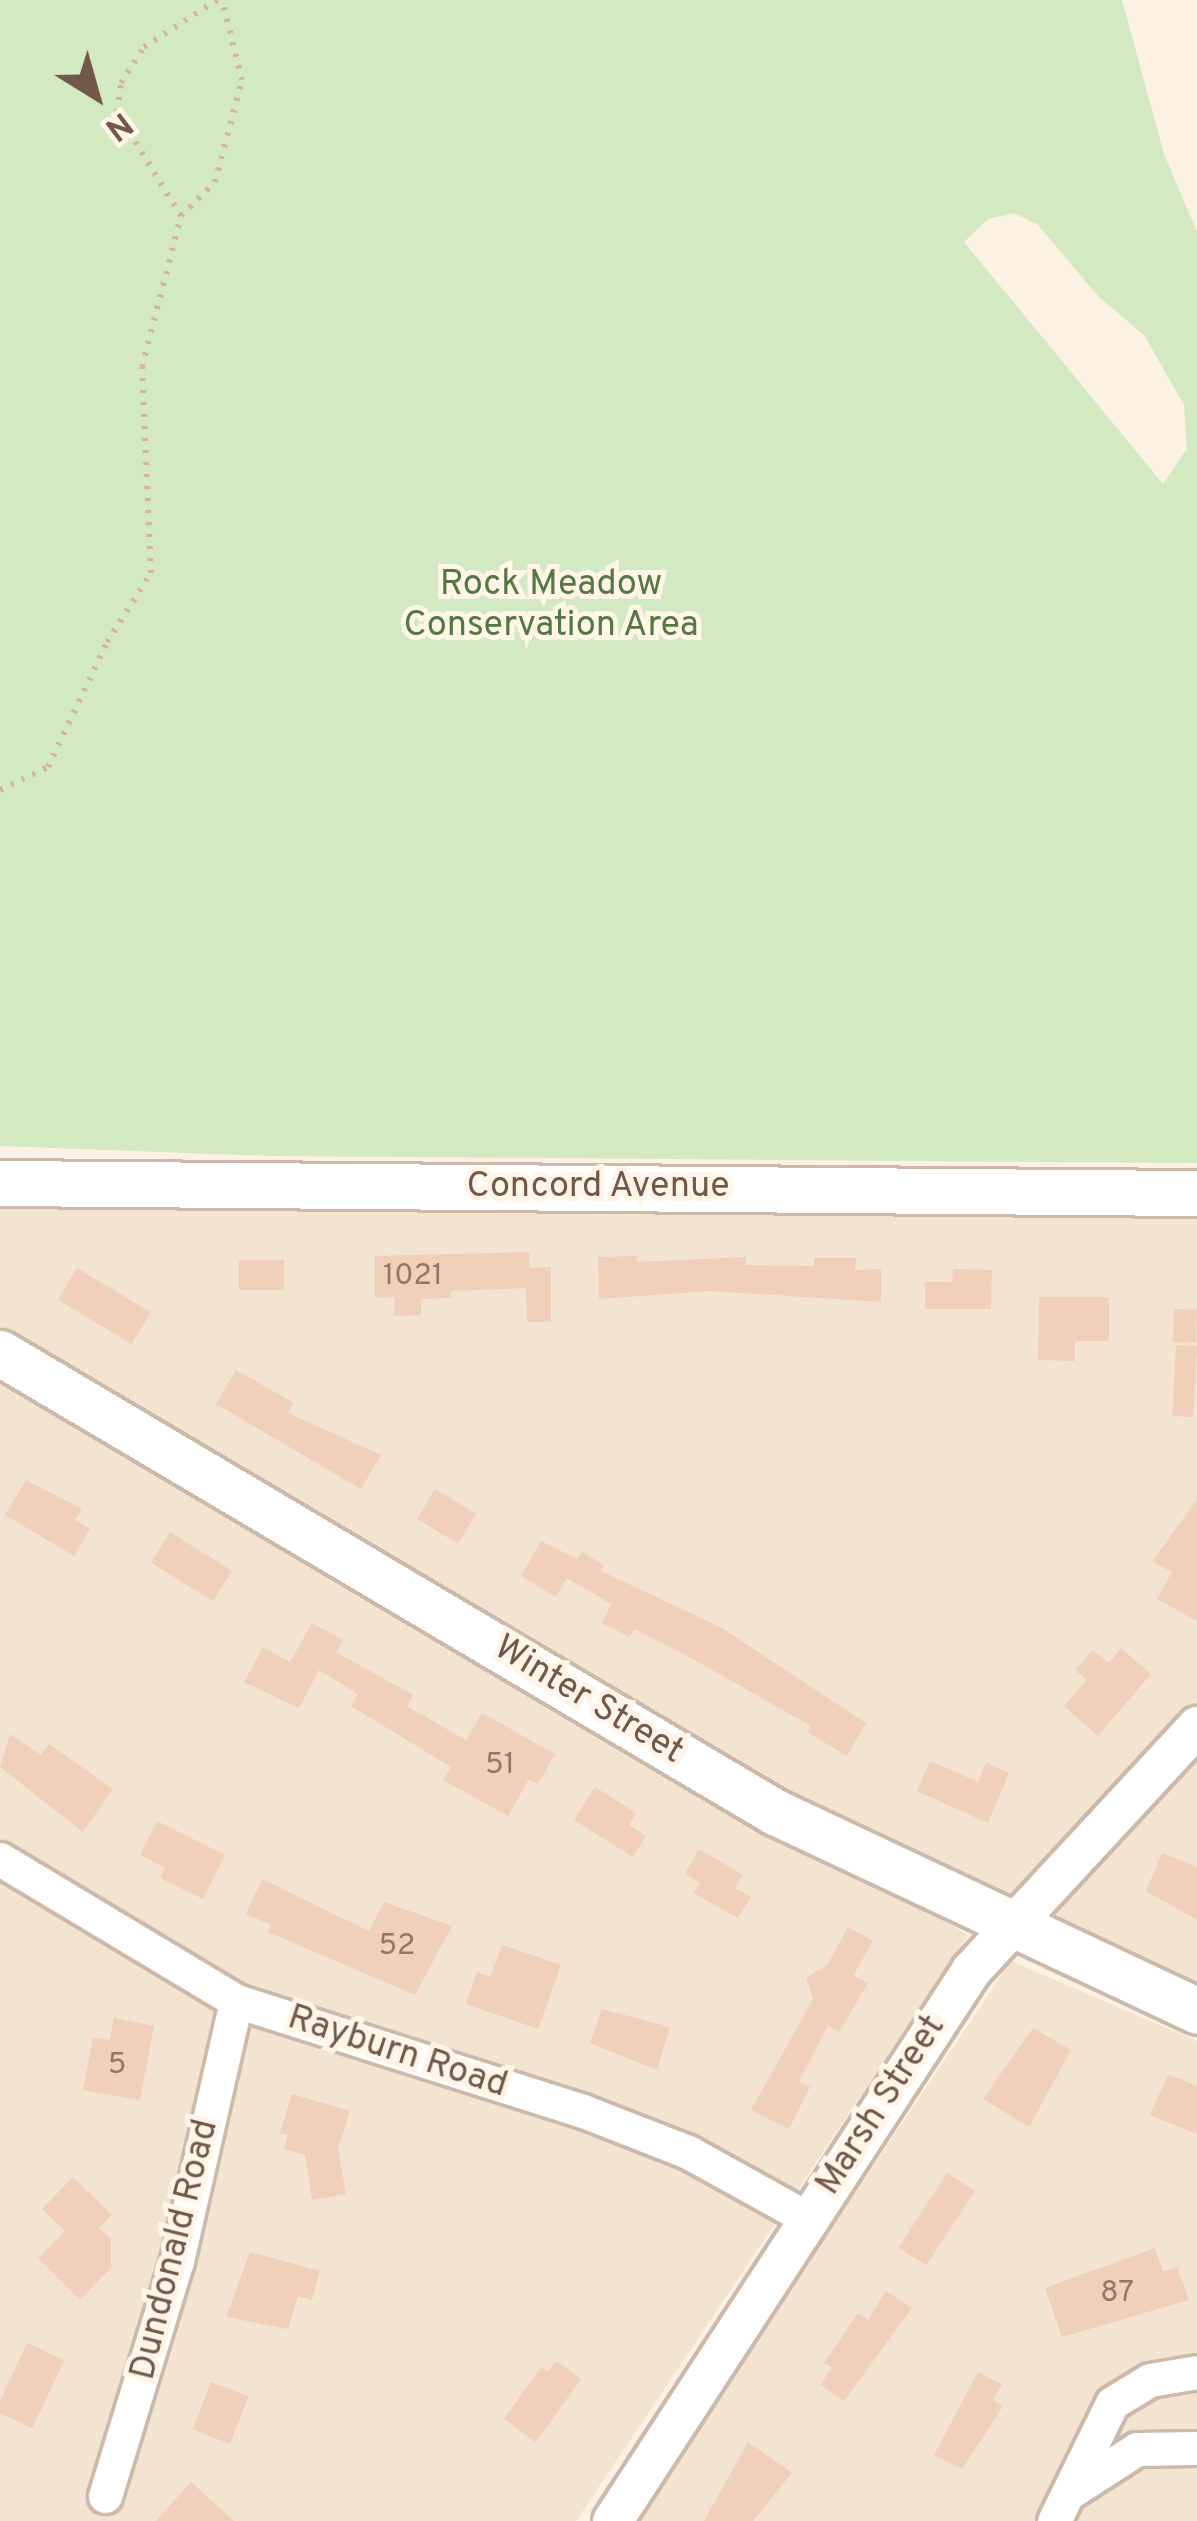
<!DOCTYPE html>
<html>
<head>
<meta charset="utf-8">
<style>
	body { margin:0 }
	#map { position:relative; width:1197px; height:2521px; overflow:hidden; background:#fcf1e3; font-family:Overpass,sans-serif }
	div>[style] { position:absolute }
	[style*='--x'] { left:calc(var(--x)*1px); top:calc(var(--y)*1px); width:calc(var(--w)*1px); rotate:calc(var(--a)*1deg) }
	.residential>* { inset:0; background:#f3e3d1 }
	.green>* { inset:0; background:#d2e9c2 }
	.building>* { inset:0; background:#f0cfbb; transform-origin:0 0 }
	.path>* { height:6px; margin-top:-3px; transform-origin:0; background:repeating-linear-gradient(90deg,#d5b39f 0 3px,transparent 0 12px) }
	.roads { filter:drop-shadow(3px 0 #cdb9aa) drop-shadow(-3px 0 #cdb9aa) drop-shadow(0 3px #cdb9aa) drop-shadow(0 -3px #cdb9aa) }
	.minor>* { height:33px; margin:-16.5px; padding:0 16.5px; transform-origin:16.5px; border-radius:16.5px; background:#fff }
	.tertiary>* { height:39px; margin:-19.5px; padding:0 19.5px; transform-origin:19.5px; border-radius:19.5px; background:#fff }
	.secondary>* { height:45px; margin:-22.5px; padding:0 22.5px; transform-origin:22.5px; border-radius:22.5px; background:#fff }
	span { translate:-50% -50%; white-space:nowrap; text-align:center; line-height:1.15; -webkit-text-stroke:10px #fff6e9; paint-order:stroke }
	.number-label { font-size:30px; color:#927666 }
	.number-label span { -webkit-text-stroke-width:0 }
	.park-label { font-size:36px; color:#537842 }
	.street-label { font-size:36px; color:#73584a }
	.north { position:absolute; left:36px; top:36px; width:120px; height:120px; -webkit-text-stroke:9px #fff6e9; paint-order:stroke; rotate:143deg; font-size:33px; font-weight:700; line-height:48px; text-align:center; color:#73584a }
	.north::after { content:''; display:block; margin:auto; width:42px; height:54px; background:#73584a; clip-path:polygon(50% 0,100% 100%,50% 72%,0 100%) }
</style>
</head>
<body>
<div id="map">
	<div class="residential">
		<div style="clip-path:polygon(0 1206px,1197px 1217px,1197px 1994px,918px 1867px,0 1331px)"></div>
		<div style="clip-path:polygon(0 1381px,968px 1935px,576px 2521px,0 2521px)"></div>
		<div style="clip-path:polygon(1011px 1961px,1197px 2041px,1197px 2521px,635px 2521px)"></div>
	</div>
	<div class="green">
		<div style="clip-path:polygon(evenodd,0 0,1122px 0,1164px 154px,1197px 232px,1197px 1163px,271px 1156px,0 1146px,0 0,1014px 213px,1038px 225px,1098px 296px,1144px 335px,1184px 405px,1187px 449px,1163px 484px,964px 242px,988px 219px,1014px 213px)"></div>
	</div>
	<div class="building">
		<div style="clip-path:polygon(529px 1252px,530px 1268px,551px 1267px,551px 1322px,527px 1322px,526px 1288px,451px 1291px,451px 1298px,421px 1299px,421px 1315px,394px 1316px,395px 1297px,375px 1298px,375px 1256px)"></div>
		<div style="clip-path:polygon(637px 1256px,637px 1262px,746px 1257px,746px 1265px,814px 1266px,814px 1258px,856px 1258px,855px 1270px,881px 1269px,881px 1302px,710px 1291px,599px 1299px,598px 1257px)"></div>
		<div style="left:239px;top:1260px;width:45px;height:30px"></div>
		<div style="left:77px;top:1268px;width:86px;height:37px;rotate:31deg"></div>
		<div style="clip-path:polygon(953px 1269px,992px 1270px,991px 1309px,925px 1309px,925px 1282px,952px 1282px)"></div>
		<div style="clip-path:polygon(1039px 1297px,1109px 1297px,1109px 1341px,1075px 1341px,1075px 1361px,1038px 1360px)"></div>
		<div style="left:1174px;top:1309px;width:23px;height:33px;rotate:2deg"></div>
		<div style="left:1176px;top:1345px;width:21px;height:71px;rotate:3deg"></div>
		<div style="clip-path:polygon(236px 1370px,294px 1403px,288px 1413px,381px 1455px,361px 1489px,216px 1404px)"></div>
		<div style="clip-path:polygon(26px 1480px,82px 1509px,75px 1520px,90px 1529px,74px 1556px,5px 1515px)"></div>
		<div style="left:435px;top:1489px;width:48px;height:35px;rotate:31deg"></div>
		<div style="clip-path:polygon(1197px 1500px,1197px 1621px,1157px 1599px,1172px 1572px,1152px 1561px)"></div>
		<div style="left:170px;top:1532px;width:73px;height:36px;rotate:32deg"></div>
		<div style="clip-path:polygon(541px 1541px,577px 1559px,582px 1552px,604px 1565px,601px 1571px,722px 1628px,866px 1723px,847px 1756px,807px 1732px,811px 1726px,684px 1654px,634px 1629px,630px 1637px,602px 1623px,611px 1604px,567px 1578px,556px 1597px,521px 1576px)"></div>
		<div style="clip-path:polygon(312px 1623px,343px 1640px,336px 1652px,413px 1695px,407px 1706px,466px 1740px,482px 1713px,555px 1754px,538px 1784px,529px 1779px,508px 1816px,443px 1780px,451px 1767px,351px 1706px,358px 1694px,319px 1670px,299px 1708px,244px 1682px,263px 1647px,290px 1662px)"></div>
		<div style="clip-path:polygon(1121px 1648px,1151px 1674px,1098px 1736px,1064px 1706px,1087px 1680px,1075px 1670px,1093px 1650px,1109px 1663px)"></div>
		<div style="clip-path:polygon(10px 1734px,41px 1755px,49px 1744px,113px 1789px,83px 1832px,0 1767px)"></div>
		<div style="clip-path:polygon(930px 1761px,978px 1782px,986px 1763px,1009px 1773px,988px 1823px,917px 1791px)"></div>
		<div style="clip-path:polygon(595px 1787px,636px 1813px,629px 1825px,646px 1836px,633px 1857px,574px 1820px)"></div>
		<div style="clip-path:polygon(157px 1821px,225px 1855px,203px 1899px,160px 1878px,165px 1868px,140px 1855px)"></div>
		<div style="clip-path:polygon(699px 1849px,743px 1875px,735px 1888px,751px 1897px,738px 1918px,694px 1893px,700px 1883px,685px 1874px)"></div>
		<div style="clip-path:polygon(1162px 1853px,1197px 1867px,1197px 1920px,1146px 1891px)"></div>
		<div style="clip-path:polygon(262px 1879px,369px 1931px,384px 1902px,452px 1926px,415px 1995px,268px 1932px,271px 1925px,246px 1914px)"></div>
		<div style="clip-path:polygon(848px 1927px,873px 1941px,853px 1976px,868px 1983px,839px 2032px,828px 2026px,799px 2081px,810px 2087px,789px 2129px,751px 2110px,813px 1999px,806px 1978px,828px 1964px)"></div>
		<div style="clip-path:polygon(502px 1945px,561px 1965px,538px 2029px,466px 2004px,477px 1972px,490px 1977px)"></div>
		<div style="clip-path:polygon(602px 2009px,670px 2027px,657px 2070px,590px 2043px)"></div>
		<div style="clip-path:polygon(114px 2018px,154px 2026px,140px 2100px,83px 2090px,93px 2037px,110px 2040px)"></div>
		<div style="clip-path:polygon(1033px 2028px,1071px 2050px,1029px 2127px,983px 2099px)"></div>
		<div style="clip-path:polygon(1168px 2074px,1197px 2086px,1197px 2134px,1150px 2115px)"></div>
		<div style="clip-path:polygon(292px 2094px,350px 2111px,338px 2149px,346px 2194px,312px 2200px,305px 2155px,284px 2149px,288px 2135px,280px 2133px)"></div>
		<div style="left:947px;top:2173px;width:33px;height:89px;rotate:33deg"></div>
		<div style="clip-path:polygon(73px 2177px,112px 2215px,99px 2228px,111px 2239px,111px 2268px,80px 2300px,38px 2258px,65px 2231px,42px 2209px)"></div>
		<div style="clip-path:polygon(1155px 2248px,1163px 2272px,1177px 2267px,1189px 2300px,1062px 2337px,1045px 2288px)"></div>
		<div style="clip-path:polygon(250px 2252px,320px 2271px,312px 2300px,298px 2296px,288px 2329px,226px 2317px)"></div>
		<div style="clip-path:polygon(886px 2291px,912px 2308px,844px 2401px,820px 2385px,832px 2367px,824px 2363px,858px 2313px,868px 2320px)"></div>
		<div style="left:27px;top:2343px;width:41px;height:75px;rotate:25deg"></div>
		<div style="clip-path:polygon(556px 2361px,581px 2379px,536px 2442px,504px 2419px,541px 2367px,548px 2372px)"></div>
		<div style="clip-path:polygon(978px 2372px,1002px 2384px,993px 2400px,1003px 2406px,962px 2469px,934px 2455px)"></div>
		<div style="left:211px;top:2382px;width:40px;height:51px;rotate:21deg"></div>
		<div style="clip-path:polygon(748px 2442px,792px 2473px,753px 2521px,704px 2521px)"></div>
		<div style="clip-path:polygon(191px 2482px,234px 2521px,156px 2521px)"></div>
	</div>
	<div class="path">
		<div style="--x:181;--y:216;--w:48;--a:-45"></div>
		<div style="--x:215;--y:182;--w:106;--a:-75.2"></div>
		<div style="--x:242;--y:80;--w:82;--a:-104"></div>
		<div style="--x:0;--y:790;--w:53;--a:-25.6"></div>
		<div style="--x:48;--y:767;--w:138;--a:-64.7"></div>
		<div style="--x:107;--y:642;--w:82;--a:-57.5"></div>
		<div style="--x:151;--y:573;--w:206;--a:-92.5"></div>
		<div style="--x:142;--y:367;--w:156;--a:-75.5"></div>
		<div style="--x:181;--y:216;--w:122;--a:-121.6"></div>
		<div style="--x:117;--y:112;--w:29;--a:-82"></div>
		<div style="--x:121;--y:83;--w:43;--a:-57.4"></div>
		<div style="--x:144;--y:47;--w:87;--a:-32.8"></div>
	</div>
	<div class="roads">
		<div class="minor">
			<div style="--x:0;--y:1859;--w:275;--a:31"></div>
			<div style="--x:236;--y:2001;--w:364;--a:17.6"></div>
			<div style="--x:583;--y:2111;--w:113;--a:21.3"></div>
			<div style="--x:688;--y:2152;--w:138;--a:29"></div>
			<div style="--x:1072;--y:2491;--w:77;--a:-32.9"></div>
			<div style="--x:1137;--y:2449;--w:60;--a:-1"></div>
			<div style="--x:105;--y:2496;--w:246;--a:-73"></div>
			<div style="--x:177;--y:2261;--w:267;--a:-77.2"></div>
			<div style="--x:1054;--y:2521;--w:131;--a:-63.8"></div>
			<div style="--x:1112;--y:2403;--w:44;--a:-31.2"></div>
			<div style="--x:1150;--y:2380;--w:48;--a:-9.7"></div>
		</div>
		<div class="tertiary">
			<div style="--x:612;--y:2521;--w:658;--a:-56.91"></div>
			<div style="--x:971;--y:1970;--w:333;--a:-47.2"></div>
		</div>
		<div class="secondary">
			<div style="--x:0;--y:1183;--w:1197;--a:0.48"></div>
			<div style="--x:0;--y:1353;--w:901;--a:30.64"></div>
			<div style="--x:775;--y:1812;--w:467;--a:25.2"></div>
		</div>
	</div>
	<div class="number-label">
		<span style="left:413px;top:1277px">1021</span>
		<span style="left:500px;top:1766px">51</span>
		<span style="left:397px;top:1947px">52</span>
		<span style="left:117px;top:2066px">5</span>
		<span style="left:1117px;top:2294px">87</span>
	</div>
	<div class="park-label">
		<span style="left:551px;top:606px">Rock Meadow<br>Conservation Area</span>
	</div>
	<div class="street-label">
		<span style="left:598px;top:1188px">Concord Avenue</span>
		<span style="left:588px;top:1701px;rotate:31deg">Winter Street</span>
		<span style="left:397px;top:2053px;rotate:18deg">Rayburn Road</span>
		<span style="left:882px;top:2106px;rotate:-57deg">Marsh Street</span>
		<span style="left:176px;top:2250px;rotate:-76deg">Dundonald Road</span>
	</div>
	<div class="north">N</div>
</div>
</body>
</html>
